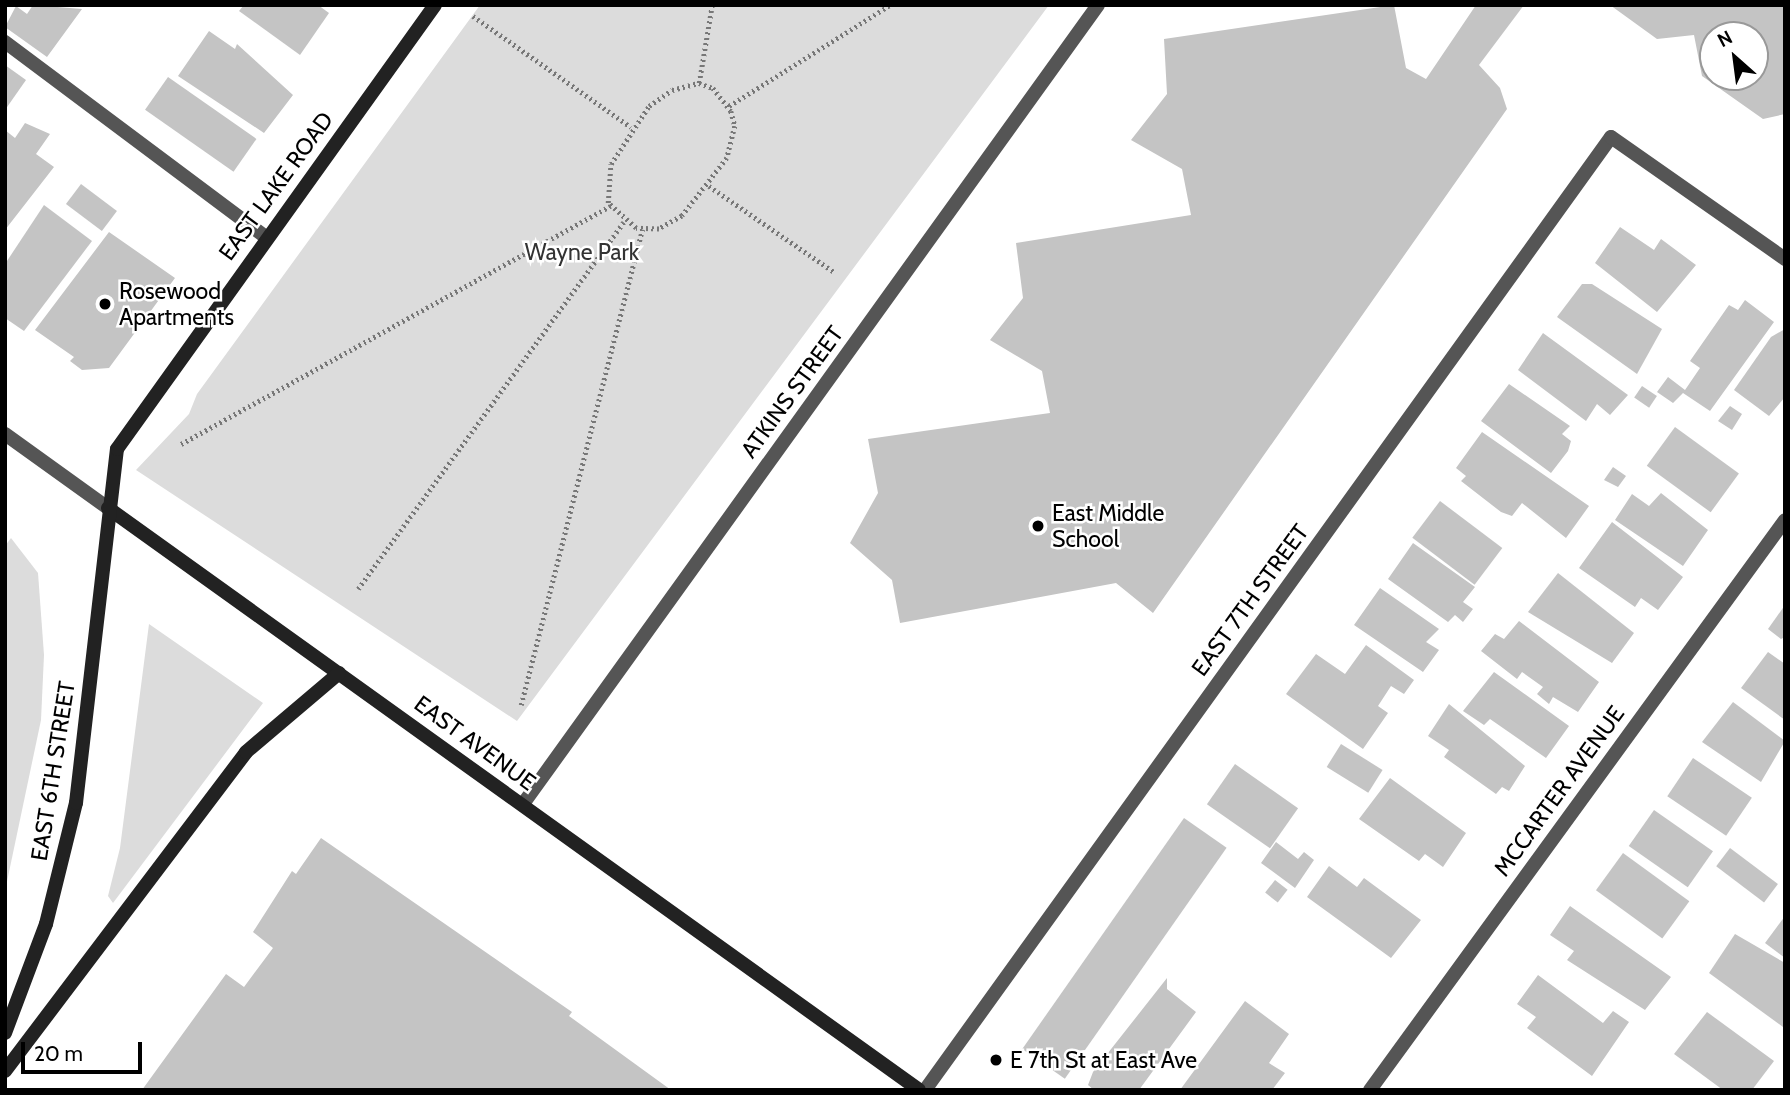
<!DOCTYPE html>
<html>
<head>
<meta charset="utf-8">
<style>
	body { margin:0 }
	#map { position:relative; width:1790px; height:1095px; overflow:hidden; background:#fff; font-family:Cabin,sans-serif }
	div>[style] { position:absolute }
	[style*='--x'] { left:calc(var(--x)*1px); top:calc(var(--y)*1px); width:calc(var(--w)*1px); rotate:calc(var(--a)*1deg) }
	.green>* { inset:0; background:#dcdcdc }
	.building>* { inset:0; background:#c4c4c4; transform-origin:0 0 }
	.path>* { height:4.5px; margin-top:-2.25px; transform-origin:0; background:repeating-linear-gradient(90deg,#777 0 2px,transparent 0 5.5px) }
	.lane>* { height:14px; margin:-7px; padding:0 7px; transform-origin:7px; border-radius:7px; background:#555 }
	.street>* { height:14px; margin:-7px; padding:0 7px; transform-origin:7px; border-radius:7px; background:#555 }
	.secondary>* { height:14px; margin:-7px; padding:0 7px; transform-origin:7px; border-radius:7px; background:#222 }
	.dots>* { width:19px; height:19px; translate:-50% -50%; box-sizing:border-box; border:4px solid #fff; border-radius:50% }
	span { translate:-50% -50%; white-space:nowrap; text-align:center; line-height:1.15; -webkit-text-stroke:5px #fff; paint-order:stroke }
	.street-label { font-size:23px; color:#000 }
	.park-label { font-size:23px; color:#333 }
	.poi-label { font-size:23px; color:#000 }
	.left { translate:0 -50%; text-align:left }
	.frame { position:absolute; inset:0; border:7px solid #000; pointer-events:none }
	.north { position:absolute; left:1699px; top:21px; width:70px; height:70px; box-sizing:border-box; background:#fff; border:2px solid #999; border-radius:50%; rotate:332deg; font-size:19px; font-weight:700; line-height:28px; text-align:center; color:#000 }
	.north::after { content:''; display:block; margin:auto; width:24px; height:32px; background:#000; clip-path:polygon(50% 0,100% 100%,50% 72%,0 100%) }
	.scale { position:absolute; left:21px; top:1042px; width:121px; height:32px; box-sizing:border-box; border:4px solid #000; border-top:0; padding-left:9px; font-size:21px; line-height:24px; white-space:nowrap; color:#000; -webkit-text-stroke:5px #fff; paint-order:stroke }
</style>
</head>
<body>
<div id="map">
	<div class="green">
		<div style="clip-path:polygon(480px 5px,1049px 5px,517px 721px,136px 470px,189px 414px,197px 394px)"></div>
		<div style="clip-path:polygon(11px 538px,38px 573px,44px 655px,41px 720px,5px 891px,5px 546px)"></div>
		<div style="clip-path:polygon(149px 624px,263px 703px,113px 903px,108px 896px,120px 848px)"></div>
	</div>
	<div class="building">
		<div style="clip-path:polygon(33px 5px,82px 9px,47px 57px,5px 27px,16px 6px,27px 14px)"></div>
		<div style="clip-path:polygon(244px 5px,318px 5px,329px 13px,300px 55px,239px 11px)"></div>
		<div style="clip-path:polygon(1394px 5px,1406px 68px,1426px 79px,1476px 5px,1524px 5px,1479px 65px,1500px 88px,1507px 109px,1153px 613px,1116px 583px,900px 623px,892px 580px,850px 543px,878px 493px,868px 439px,1050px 413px,1042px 371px,990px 340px,1023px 298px,1016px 243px,1191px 215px,1182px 169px,1131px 140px,1167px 94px,1164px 39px)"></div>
		<div style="clip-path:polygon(evenodd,1610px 5px,1785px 5px,1785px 114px,1763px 119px,1702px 76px,1694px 35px,1657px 39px,1610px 5px,1713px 35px,1755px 35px,1755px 77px,1713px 77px,1713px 35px)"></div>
		<div style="clip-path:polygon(209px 31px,235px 49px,237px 44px,293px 95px,264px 133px,178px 76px)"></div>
		<div style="clip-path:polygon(5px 65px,26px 80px,5px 110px)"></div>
		<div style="left:168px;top:77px;width:108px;height:40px;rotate:35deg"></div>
		<div style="clip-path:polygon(25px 123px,50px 134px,36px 154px,54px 167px,5px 230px,5px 130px,15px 138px)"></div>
		<div style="left:81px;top:184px;width:45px;height:25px;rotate:37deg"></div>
		<div style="clip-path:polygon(44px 205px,92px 241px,24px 331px,5px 318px,5px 264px)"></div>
		<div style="clip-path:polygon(1620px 227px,1654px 250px,1661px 239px,1696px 265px,1657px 312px,1595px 263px)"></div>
		<div style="clip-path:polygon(109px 232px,175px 278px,109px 368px,82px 370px,70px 361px,74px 357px,35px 330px)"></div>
		<div style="clip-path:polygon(1582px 284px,1592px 284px,1662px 329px,1637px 374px,1557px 317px)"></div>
		<div style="clip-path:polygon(1745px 300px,1774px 322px,1710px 411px,1683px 393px,1673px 403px,1657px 392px,1668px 377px,1685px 390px,1700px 368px,1690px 361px,1729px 305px,1738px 310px)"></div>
		<div style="clip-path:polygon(1785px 329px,1785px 397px,1769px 416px,1734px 390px,1771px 337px)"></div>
		<div style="clip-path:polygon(1543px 333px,1628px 395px,1610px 415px,1597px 404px,1586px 421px,1518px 370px)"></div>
		<div style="clip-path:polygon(1509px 384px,1570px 426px,1562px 434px,1571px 441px,1568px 451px,1551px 473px,1481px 421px)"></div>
		<div style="left:1642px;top:386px;width:18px;height:14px;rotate:34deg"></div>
		<div style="clip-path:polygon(1730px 406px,1742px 414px,1732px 430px,1718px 421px)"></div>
		<div style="left:1675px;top:427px;width:79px;height:48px;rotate:36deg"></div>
		<div style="clip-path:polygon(1482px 432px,1589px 506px,1566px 538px,1522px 503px,1512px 516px,1501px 512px,1461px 481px,1466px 476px,1456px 468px)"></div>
		<div style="clip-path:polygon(1613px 467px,1626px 476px,1618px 487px,1604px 480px)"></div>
		<div style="clip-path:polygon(1661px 493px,1708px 530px,1683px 566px,1615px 520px,1632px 494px,1649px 506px)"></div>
		<div style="left:1440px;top:501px;width:78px;height:46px;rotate:37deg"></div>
		<div style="clip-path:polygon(1612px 522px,1683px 577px,1658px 610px,1641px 598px,1635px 607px,1579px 568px)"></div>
		<div style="clip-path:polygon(1413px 543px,1475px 587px,1463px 602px,1473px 609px,1463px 622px,1455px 615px,1448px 622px,1388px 579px)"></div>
		<div style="clip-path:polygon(1558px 573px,1634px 633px,1612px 663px,1528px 612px)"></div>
		<div style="clip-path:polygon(1380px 588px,1439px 629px,1426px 642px,1439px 650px,1423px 672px,1354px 625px)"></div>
		<div style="clip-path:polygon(1785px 605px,1785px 637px,1781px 639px,1768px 629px)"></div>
		<div style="clip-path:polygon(1519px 621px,1599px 682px,1578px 712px,1553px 697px,1549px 704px,1537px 694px,1543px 687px,1522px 672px,1517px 679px,1481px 651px,1495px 634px,1504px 639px)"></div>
		<div style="clip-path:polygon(1366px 645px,1414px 680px,1404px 694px,1391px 686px,1378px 706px,1388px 713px,1363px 749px,1286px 694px,1316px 654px,1345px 674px)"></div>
		<div style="clip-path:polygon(1768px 652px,1785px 664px,1785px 720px,1741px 688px)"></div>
		<div style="clip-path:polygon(1494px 672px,1569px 726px,1546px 758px,1490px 719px,1484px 725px,1463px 711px)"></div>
		<div style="clip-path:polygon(1733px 702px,1785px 741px,1761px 782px,1702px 742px)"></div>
		<div style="clip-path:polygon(1449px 704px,1525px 766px,1509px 791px,1502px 787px,1496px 794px,1444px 757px,1449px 750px,1428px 736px)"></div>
		<div style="left:1341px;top:744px;width:49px;height:27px;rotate:32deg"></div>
		<div style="left:1693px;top:758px;width:71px;height:46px;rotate:34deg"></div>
		<div style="left:1235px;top:764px;width:77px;height:49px;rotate:35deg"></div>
		<div style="clip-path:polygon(1390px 778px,1466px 833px,1443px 867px,1425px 854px,1419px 861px,1359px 819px)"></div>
		<div style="left:1654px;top:810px;width:72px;height:44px;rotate:35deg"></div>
		<div style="left:1184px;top:818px;width:52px;height:282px;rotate:35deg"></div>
		<div style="clip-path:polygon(321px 838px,572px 1012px,569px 1016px,671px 1090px,142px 1090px,226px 974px,244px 987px,273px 948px,253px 932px,292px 871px,296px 874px)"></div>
		<div style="clip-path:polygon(1276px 842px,1298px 859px,1304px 852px,1314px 860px,1295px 888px,1261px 863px)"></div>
		<div style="left:1730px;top:848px;width:60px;height:23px;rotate:37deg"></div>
		<div style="left:1623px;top:853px;width:82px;height:46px;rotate:36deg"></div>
		<div style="clip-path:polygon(1329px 866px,1357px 887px,1364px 878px,1421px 920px,1391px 958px,1307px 897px)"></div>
		<div style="left:1275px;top:880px;width:16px;height:16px;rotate:38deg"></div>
		<div style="clip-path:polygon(1570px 906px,1671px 977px,1645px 1010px,1567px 960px,1574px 951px,1550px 935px)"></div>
		<div style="clip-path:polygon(1785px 916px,1785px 958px,1765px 943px)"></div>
		<div style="clip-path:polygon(1735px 934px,1785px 963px,1783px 1027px,1709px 973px)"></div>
		<div style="clip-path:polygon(1538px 975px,1603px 1023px,1613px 1011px,1629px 1022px,1592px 1076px,1527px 1028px,1536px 1017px,1517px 1004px)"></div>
		<div style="clip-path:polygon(1167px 978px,1167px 989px,1196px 1012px,1139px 1090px,1094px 1090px,1088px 1085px,1093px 1072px)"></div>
		<div style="clip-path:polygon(1245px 1001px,1289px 1034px,1269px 1063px,1285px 1073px,1272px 1090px,1180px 1090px)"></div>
		<div style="clip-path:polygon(1707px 1012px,1774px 1061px,1752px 1090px,1723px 1090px,1674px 1054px)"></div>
	</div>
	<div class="path">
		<div style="--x:473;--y:16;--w:193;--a:35.1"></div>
		<div style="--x:699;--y:83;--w:15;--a:20"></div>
		<div style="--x:713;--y:88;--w:29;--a:52"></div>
		<div style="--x:731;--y:111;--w:16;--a:75"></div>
		<div style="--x:735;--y:126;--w:33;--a:104"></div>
		<div style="--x:727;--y:158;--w:73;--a:127.8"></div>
		<div style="--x:682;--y:216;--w:26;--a:151"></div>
		<div style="--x:659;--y:229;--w:23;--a:-178"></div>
		<div style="--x:636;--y:228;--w:38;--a:-138"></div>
		<div style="--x:608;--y:203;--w:39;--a:-86"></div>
		<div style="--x:611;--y:164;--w:69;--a:-56.8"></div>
		<div style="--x:649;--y:106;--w:28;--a:-35"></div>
		<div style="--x:672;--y:90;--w:28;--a:-15"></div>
		<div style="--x:699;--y:83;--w:79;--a:-80.5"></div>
		<div style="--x:729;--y:106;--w:190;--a:-32.1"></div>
		<div style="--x:709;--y:186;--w:152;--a:34.5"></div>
		<div style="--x:181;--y:444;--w:491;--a:-29"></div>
		<div style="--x:358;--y:589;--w:453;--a:-54.1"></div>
		<div style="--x:521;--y:705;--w:491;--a:-75.7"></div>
	</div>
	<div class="lane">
		<div style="--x:5;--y:42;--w:327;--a:36.8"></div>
	</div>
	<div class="street">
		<div style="--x:5;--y:434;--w:127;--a:35.7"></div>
		<div style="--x:523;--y:804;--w:984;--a:-54.26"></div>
		<div style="--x:925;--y:1090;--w:1174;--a:-54.25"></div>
		<div style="--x:1611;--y:137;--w:213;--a:35"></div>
		<div style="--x:1370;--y:1090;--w:705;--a:-53.94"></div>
	</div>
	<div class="secondary">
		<div style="--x:108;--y:508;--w:998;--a:35.66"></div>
		<div style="--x:5;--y:1033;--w:116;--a:-69.4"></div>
		<div style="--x:46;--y:924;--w:125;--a:-76.1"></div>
		<div style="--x:76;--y:803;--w:356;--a:-83.4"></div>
		<div style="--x:117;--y:449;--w:546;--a:-54.39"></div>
		<div style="--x:5;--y:1071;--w:400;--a:-52.9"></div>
		<div style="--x:246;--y:752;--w:122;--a:-40.3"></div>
	</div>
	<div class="dots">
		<div style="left:105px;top:304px;background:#000"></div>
		<div style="left:1038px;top:526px;background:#000"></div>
		<div style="left:996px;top:1060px;background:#000"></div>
	</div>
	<div class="street-label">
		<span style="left:276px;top:186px;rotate:-54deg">EAST LAKE ROAD</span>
		<span style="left:792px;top:392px;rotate:-54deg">ATKINS STREET</span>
		<span style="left:1250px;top:600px;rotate:-54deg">EAST 7TH STREET</span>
		<span style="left:475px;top:743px;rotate:36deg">EAST AVENUE</span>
		<span style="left:53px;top:771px;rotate:-81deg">EAST 6TH STREET</span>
		<span style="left:1559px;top:791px;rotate:-54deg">MCCARTER AVENUE</span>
	</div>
	<div class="park-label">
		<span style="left:582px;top:252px">Wayne Park</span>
	</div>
	<div class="poi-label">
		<span class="left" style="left:119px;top:304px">Rosewood<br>Apartments</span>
		<span class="left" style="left:1052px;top:526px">East Middle<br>School</span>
		<span class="left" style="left:1010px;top:1060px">E 7th St at East Ave</span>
	</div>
	<div class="frame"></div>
	<div class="north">N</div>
	<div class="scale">20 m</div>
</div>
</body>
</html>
